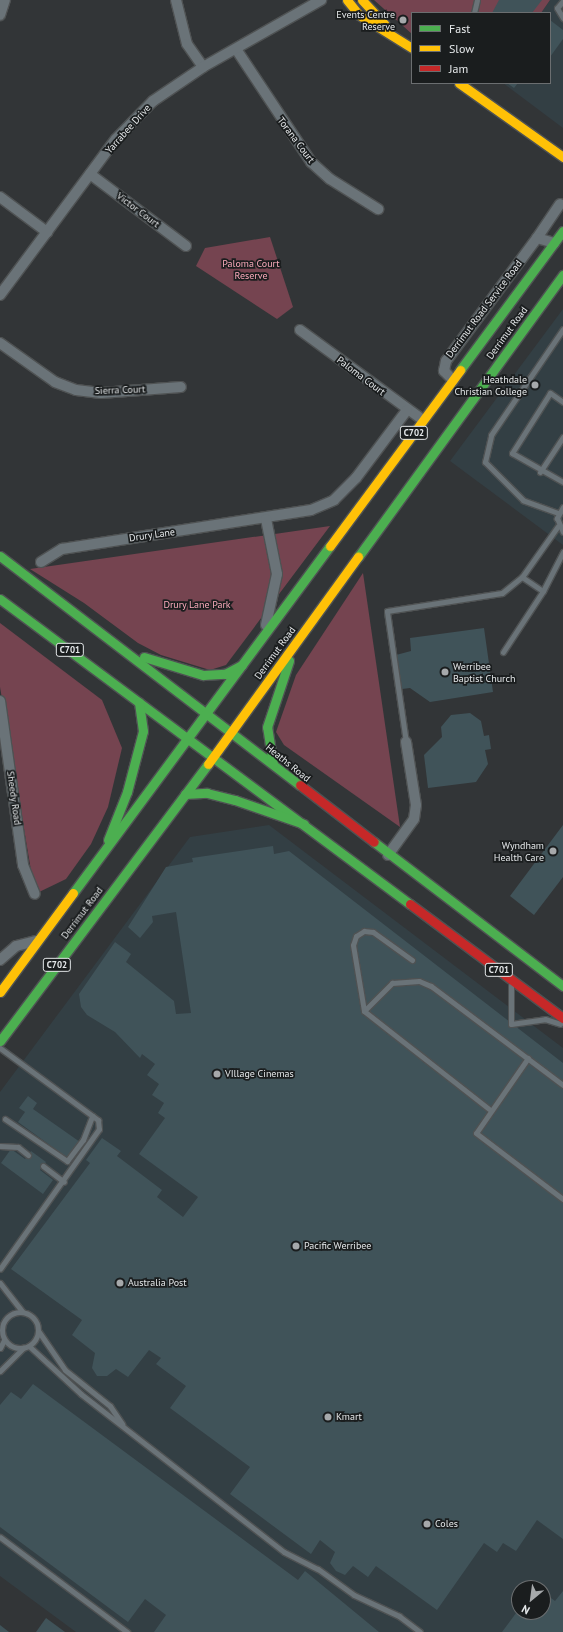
<!DOCTYPE html>
<html>
<head>
<meta charset="utf-8">
<style>
	body { margin:0 }
	#map { position:relative; width:563px; height:1632px; overflow:hidden; background:#323537; font-family:"PT Sans",sans-serif }
	div>[style] { position:absolute }
	[style*='--x'] { left:calc(var(--x)*1px); top:calc(var(--y)*1px); width:calc(var(--w)*1px); rotate:calc(var(--a)*1deg) }
	.built>* { inset:0; background:#333f44 }
	.green>* { inset:0; background:#754450 }
	.building>* { inset:0; background:#405359 }
	.roads { filter:drop-shadow(1px 0 #4f5253) drop-shadow(-1px 0 #4f5253) drop-shadow(0 1px #4f5253) drop-shadow(0 -1px #4f5253) }
	.lane>* { height:5px; margin:-2.5px; padding:0 2.5px; transform-origin:2.5px; border-radius:2.5px; background:#6a7378 }
	.lane>.ring { margin:-2.5px; padding:0; box-sizing:content-box; background:none; border:5px solid #6a7378; border-radius:50% }
	.street>* { height:10px; margin:-5px; padding:0 5px; transform-origin:5px; border-radius:5px; background:#6a7378 }
	.fast>* { height:9px; margin:-4.5px; padding:0 4.5px; transform-origin:4.5px; border-radius:4.5px; background:#4caf50 }
	.slow>* { height:9px; margin:-4.5px; padding:0 4.5px; transform-origin:4.5px; border-radius:4.5px; background:#ffc107 }
	.jam>* { height:9px; margin:-4.5px; padding:0 4.5px; transform-origin:4.5px; border-radius:4.5px; background:#c62828 }
	.dots>* { width:11px; height:11px; translate:-50% -50%; box-sizing:border-box; border:2px solid #1a1d1e; border-radius:50% }
	span { translate:-50% -50%; white-space:nowrap; text-align:center; line-height:1.15; -webkit-text-stroke:3.5px #1a1d1e; paint-order:stroke }
	.shield-label span { padding:1px 3px; background:#1a1d1e; border:1px solid; border-radius:3px; -webkit-text-stroke-width:0 }
	.shield-label { font-size:9px; color:#e5e8ea; font-weight:700 }
	.poi-label { font-size:10px; color:#e5e8ea }
	.right { translate:-100% -50%; text-align:right }
	.left { translate:0 -50%; text-align:left }
	.street-label { font-size:10px; color:#e5e8ea }
	.park-label { font-size:10px; color:#fbaabb }
	.legend { position:absolute; left:411px; top:12px; width:140px; height:72px; box-sizing:border-box; background:#1a1d1e; border:1px solid #6b6e70; margin:0; padding:5px 7px; list-style:none; font-size:12px; color:#e5e8ea }
	.legend li { display:flex; align-items:center; gap:8px; height:20px }
	.legend b { width:20px; border:1px solid #6b6e70 }
	.north { position:absolute; left:511px; top:1580px; width:40px; height:40px; box-sizing:border-box; background:#1a1d1e; border:1px solid #6b6e70; border-radius:50%; rotate:209deg; font-size:11px; font-weight:700; line-height:16px; text-align:center; color:#e5e8ea }
	.north::after { content:''; display:block; margin:auto; width:14px; height:18px; background:#a6a9ab; clip-path:polygon(50% 0,100% 100%,50% 72%,0 100%) }
</style>
</head>
<body>
<div id="map">
	<div class="built">
		<div style="clip-path:polygon(550px 0,563px 0,563px 128px,503px 83px,550px 83px,550px 13px,541px 13px)"></div>
		<div style="clip-path:polygon(563px 309px,563px 545px,450px 461px)"></div>
		<div style="clip-path:polygon(evenodd,269px 825px,563px 1048px,563px 1632px,76px 1632px,0 1576px,0 1092px,190px 837px,269px 825px,519px 1588px,543px 1588px,543px 1612px,519px 1612px,519px 1588px)"></div>
	</div>
	<div class="green">
		<div style="clip-path:polygon(374px 0,550px 0,541px 13px,412px 13px,412px 34px)"></div>
		<div style="clip-path:polygon(270px 237px,293px 307px,277px 319px,196px 266px,205px 248px)"></div>
		<div style="clip-path:polygon(330px 526px,226px 665px,210px 670px,161px 655px,138px 643px,84px 603px,30px 569px)"></div>
		<div style="clip-path:polygon(363px 573px,400px 827px,284px 745px,276px 732px,296px 675px)"></div>
		<div style="clip-path:polygon(0 623px,102px 700px,122px 748px,108px 807px,91px 844px,66px 879px,35px 894px,0 687px)"></div>
	</div>
	<div class="building">
		<div style="clip-path:polygon(499px 0,542px 0,532px 13px,492px 13px)"></div>
		<div style="clip-path:polygon(550px 20px,563px 30px,563px 39px,550px 57px)"></div>
		<div style="clip-path:polygon(507px 83px,518px 83px,514px 88px)"></div>
		<div style="clip-path:polygon(484px 628px,493px 692px,430px 702px,410px 688px,402px 689px,396px 655px,411px 651px,410px 638px)"></div>
		<div style="clip-path:polygon(470px 713px,481px 721px,484px 736px,489px 735px,491px 749px,485px 750px,488px 764px,476px 782px,428px 788px,424px 755px,442px 737px,441px 727px,451px 715px)"></div>
		<div style="clip-path:polygon(563px 825px,563px 877px,534px 915px,510px 896px)"></div>
		<div style="clip-path:polygon(273px 846px,274px 854px,289px 851px,563px 1063px,563px 1539px,537px 1520px,516px 1551px,503px 1543px,497px 1552px,484px 1543px,437px 1610px,376px 1566px,368px 1577px,353px 1566px,345px 1575px,336px 1571px,330px 1563px,335px 1552px,320px 1540px,311px 1554px,230px 1494px,250px 1467px,170px 1408px,186px 1386px,156px 1364px,161px 1358px,149px 1350px,128px 1377px,116px 1369px,107px 1376px,97px 1376px,92px 1368px,95px 1353px,72px 1335px,82px 1320px,11px 1269px,90px 1163px,86px 1160px,102px 1138px,121px 1151px,117px 1156px,162px 1190px,157px 1197px,183px 1217px,198px 1197px,139px 1154px,165px 1118px,158px 1113px,164px 1103px,152px 1095px,159px 1084px,147px 1075px,155px 1064px,142px 1054px,140px 1058px,115px 1032px,87px 1015px,81px 1007px,79px 994px,115px 942px,131px 954px,126px 962px,174px 1001px,176px 1014px,191px 1013px,176px 912px,152px 916px,153px 922px,140px 938px,128px 927px,166px 867px,193px 862px,192px 858px)"></div>
		<div style="clip-path:polygon(28px 1096px,37px 1103px,33px 1109px,80px 1142px,69px 1159px,18px 1122px,25px 1112px,19px 1108px)"></div>
		<div style="clip-path:polygon(11px 1149px,25px 1159px,31px 1151px,46px 1162px,40px 1170px,53px 1180px,43px 1194px,1px 1163px)"></div>
		<div style="clip-path:polygon(33px 1384px,298px 1580px,305px 1571px,379px 1632px,154px 1632px,166px 1615px,145px 1599px,128px 1622px,0 1527px,0 1405px,11px 1392px,21px 1399px)"></div>
		<div style="clip-path:polygon(563px 1591px,563px 1632px,502px 1632px,519px 1609px,519px 1612px,543px 1612px,543px 1592px,555px 1601px)"></div>
		<div style="clip-path:polygon(46px 1618px,65px 1632px,36px 1632px)"></div>
		<div style="clip-path:polygon(0 1625px,9px 1632px,0 1632px)"></div>
	</div>
	<div class="roads">
		<div class="lane">
			<div style="--x:563;--y:1;--w:9;--a:131"></div>
			<div style="--x:557;--y:8;--w:12;--a:59"></div>
			<div style="--x:474;--y:13;--w:13;--a:-77"></div>
			<div style="--x:563;--y:402;--w:16;--a:-145"></div>
			<div style="--x:550;--y:393;--w:71;--a:122.3"></div>
			<div style="--x:512;--y:453;--w:59;--a:29.6"></div>
			<div style="--x:540;--y:472;--w:42;--a:-56.7"></div>
			<div style="--x:563;--y:507;--w:13;--a:119"></div>
			<div style="--x:557;--y:518;--w:15;--a:67"></div>
			<div style="--x:558;--y:513;--w:37;--a:-160"></div>
			<div style="--x:523;--y:500;--w:54;--a:-135"></div>
			<div style="--x:485;--y:462;--w:28;--a:-77"></div>
			<div style="--x:491;--y:435;--w:128;--a:-55.8"></div>
			<div style="--x:522;--y:577;--w:25;--a:34"></div>
			<div style="--x:543;--y:591;--w:44;--a:-62.9"></div>
			<div style="--x:503;--y:652;--w:73;--a:-56.7"></div>
			<div style="--x:406;--y:742;--w:132;--a:-98.3"></div>
			<div style="--x:387;--y:611;--w:116;--a:-8.9"></div>
			<div style="--x:502;--y:593;--w:26;--a:-39"></div>
			<div style="--x:522;--y:577;--w:62;--a:-54.8"></div>
			<div style="--x:412;--y:960;--w:48;--a:-144.3"></div>
			<div style="--x:373;--y:932;--w:9;--a:-174"></div>
			<div style="--x:364;--y:931;--w:9;--a:148"></div>
			<div style="--x:356;--y:936;--w:9;--a:108"></div>
			<div style="--x:353;--y:945;--w:67;--a:80.5"></div>
			<div style="--x:364;--y:1011;--w:159;--a:38.1"></div>
			<div style="--x:511;--y:985;--w:39;--a:90"></div>
			<div style="--x:511;--y:1024;--w:34;--a:-8"></div>
			<div style="--x:545;--y:1019;--w:16;--a:18"></div>
			<div style="--x:364;--y:1011;--w:40;--a:-45"></div>
			<div style="--x:392;--y:983;--w:27;--a:-4"></div>
			<div style="--x:419;--y:981;--w:13;--a:23"></div>
			<div style="--x:431;--y:986;--w:165;--a:36.9"></div>
			<div style="--x:0;--y:1048;--w:122;--a:36.3"></div>
			<div style="--x:98;--y:1120;--w:9;--a:84"></div>
			<div style="--x:99;--y:1129;--w:171;--a:125.3"></div>
			<div style="--x:528;--y:1058;--w:91;--a:124.7"></div>
			<div style="--x:476;--y:1133;--w:109;--a:37.2"></div>
			<div style="--x:5;--y:1119;--w:75;--a:34.1"></div>
			<div style="--x:67;--y:1161;--w:26;--a:-53"></div>
			<div style="--x:83;--y:1140;--w:26;--a:-69"></div>
			<div style="--x:0;--y:1146;--w:18;--a:3"></div>
			<div style="--x:18;--y:1147;--w:13;--a:39"></div>
			<div style="--x:43;--y:1166;--w:26;--a:37"></div>
			<div style="--x:0;--y:1283;--w:36;--a:52"></div>
			<div class="ring" style="left:2px;top:1312px;width:31px;height:31px"></div>
			<div style="--x:39;--y:1332;--w:46;--a:55.6"></div>
			<div style="--x:65;--y:1370;--w:58;--a:38.7"></div>
			<div style="--x:110;--y:1406;--w:22;--a:56"></div>
			<div style="--x:29;--y:1346;--w:71;--a:42.7"></div>
			<div style="--x:81;--y:1394;--w:257;--a:37.9"></div>
			<div style="--x:284;--y:1552;--w:38;--a:27"></div>
			<div style="--x:318;--y:1569;--w:44;--a:35.8"></div>
			<div style="--x:354;--y:1595;--w:50;--a:25"></div>
			<div style="--x:399;--y:1616;--w:26;--a:37"></div>
			<div style="--x:0;--y:1348;--w:9;--a:-63"></div>
			<div style="--x:0;--y:1371;--w:33;--a:-45"></div>
			<div style="--x:0;--y:1537;--w:159;--a:36.8"></div>
		</div>
		<div class="street">
			<div style="--x:176;--y:0;--w:45;--a:76"></div>
			<div style="--x:187;--y:44;--w:28;--a:55"></div>
			<div style="--x:0;--y:15;--w:16;--a:-72"></div>
			<div style="--x:236;--y:49;--w:136;--a:56.4"></div>
			<div style="--x:311;--y:162;--w:25;--a:42"></div>
			<div style="--x:330;--y:179;--w:57;--a:32"></div>
			<div style="--x:90;--y:174;--w:120;--a:36.9"></div>
			<div style="--x:0;--y:197;--w:59;--a:36.7"></div>
			<div style="--x:537;--y:238;--w:41;--a:-55.9"></div>
			<div style="--x:0;--y:295;--w:194;--a:-53.4"></div>
			<div style="--x:116;--y:139;--w:53;--a:-45.8"></div>
			<div style="--x:153;--y:101;--w:60;--a:-34.2"></div>
			<div style="--x:203;--y:67;--w:136;--a:-29.6"></div>
			<div style="--x:300;--y:330;--w:152;--a:36.2"></div>
			<div style="--x:0;--y:343;--w:67;--a:35.3"></div>
			<div style="--x:55;--y:382;--w:22;--a:21"></div>
			<div style="--x:76;--y:390;--w:25;--a:7"></div>
			<div style="--x:101;--y:393;--w:80;--a:-4.3"></div>
			<div style="--x:453;--y:380;--w:13;--a:-135"></div>
			<div style="--x:444;--y:371;--w:10;--a:-79"></div>
			<div style="--x:446;--y:361;--w:153;--a:-53.5"></div>
			<div style="--x:537;--y:238;--w:18;--a:16"></div>
			<div style="--x:41;--y:562;--w:25;--a:-32"></div>
			<div style="--x:62;--y:549;--w:252;--a:-8.9"></div>
			<div style="--x:311;--y:510;--w:25;--a:-23"></div>
			<div style="--x:334;--y:500;--w:31;--a:-45"></div>
			<div style="--x:356;--y:478;--w:85;--a:-53.1"></div>
			<div style="--x:266;--y:625;--w:52;--a:-77.8"></div>
			<div style="--x:277;--y:574;--w:56;--a:-101.3"></div>
			<div style="--x:0;--y:701;--w:166;--a:82"></div>
			<div style="--x:23;--y:865;--w:31;--a:68"></div>
			<div style="--x:388;--y:855;--w:44;--a:-54.2"></div>
			<div style="--x:414;--y:819;--w:14;--a:-82"></div>
			<div style="--x:416;--y:805;--w:64;--a:-99"></div>
			<div style="--x:0;--y:960;--w:21;--a:-41"></div>
			<div style="--x:16;--y:946;--w:21;--a:-14"></div>
		</div>
		<div class="fast">
			<div style="--x:460;--y:370;--w:173;--a:-53.5"></div>
			<div style="--x:0;--y:556;--w:377;--a:37.4"></div>
			<div style="--x:358;--y:557;--w:349;--a:-54"></div>
			<div style="--x:0;--y:599;--w:511;--a:36.65"></div>
			<div style="--x:144;--y:657;--w:62;--a:17"></div>
			<div style="--x:203;--y:675;--w:22;--a:-3"></div>
			<div style="--x:225;--y:674;--w:19;--a:-28"></div>
			<div style="--x:273;--y:764;--w:37;--a:-99"></div>
			<div style="--x:267;--y:727;--w:70;--a:-71.6"></div>
			<div style="--x:185;--y:794;--w:22;--a:-3"></div>
			<div style="--x:207;--y:793;--w:29;--a:14"></div>
			<div style="--x:235;--y:800;--w:73;--a:19.2"></div>
			<div style="--x:108;--y:840;--w:52;--a:-68.4"></div>
			<div style="--x:127;--y:792;--w:63;--a:-75.3"></div>
			<div style="--x:143;--y:731;--w:29;--a:-98"></div>
			<div style="--x:374;--y:842;--w:238;--a:37.3"></div>
			<div style="--x:73;--y:893;--w:432;--a:-53.5"></div>
			<div style="--x:0;--y:1041;--w:346;--a:-53.1"></div>
		</div>
		<div class="slow">
			<div style="--x:347;--y:0;--w:19;--a:51"></div>
			<div style="--x:359;--y:15;--w:62;--a:31.9"></div>
			<div style="--x:362;--y:0;--w:33;--a:47"></div>
			<div style="--x:459;--y:83;--w:128;--a:35.4"></div>
			<div style="--x:330;--y:546;--w:219;--a:-53.5"></div>
			<div style="--x:208;--y:764;--w:256;--a:-54.1"></div>
			<div style="--x:0;--y:992;--w:123;--a:-53.6"></div>
		</div>
		<div class="jam">
			<div style="--x:300;--y:785;--w:93;--a:37.6"></div>
			<div style="--x:410;--y:904;--w:191;--a:36.7"></div>
		</div>
	</div>
	<div class="dots">
		<div style="left:403px;top:20px;background:#a6a9ab"></div>
		<div style="left:535px;top:385px;background:#a6a9ab"></div>
		<div style="left:445px;top:672px;background:#a6a9ab"></div>
		<div style="left:553px;top:851px;background:#a6a9ab"></div>
		<div style="left:217px;top:1074px;background:#a6a9ab"></div>
		<div style="left:296px;top:1246px;background:#a6a9ab"></div>
		<div style="left:120px;top:1283px;background:#a6a9ab"></div>
		<div style="left:328px;top:1417px;background:#a6a9ab"></div>
		<div style="left:427px;top:1524px;background:#a6a9ab"></div>
	</div>
	<div class="shield-label">
		<span style="left:414px;top:433px">C702</span>
		<span style="left:70px;top:650px">C701</span>
		<span style="left:57px;top:965px">C702</span>
		<span style="left:499px;top:970px">C701</span>
	</div>
	<div class="poi-label">
		<span class="right" style="left:395px;top:20px">Events Centre<br>Reserve</span>
		<span class="right" style="left:527px;top:385px">Heathdale<br>Christian College</span>
		<span class="left" style="left:453px;top:672px">Werribee<br>Baptist Church</span>
		<span class="right" style="left:544px;top:851px">Wyndham<br>Health Care</span>
		<span class="left" style="left:225px;top:1074px">VIllage Cinemas</span>
		<span class="left" style="left:304px;top:1246px">Pacific Werribee</span>
		<span class="left" style="left:128px;top:1283px">Australia Post</span>
		<span class="left" style="left:336px;top:1417px">Kmart</span>
		<span class="left" style="left:435px;top:1524px">Coles</span>
	</div>
	<div class="street-label">
		<span style="left:128px;top:129px;rotate:-48deg">Yarrabee Drive</span>
		<span style="left:296px;top:140px;rotate:53deg">Torana Court</span>
		<span style="left:138px;top:210px;rotate:37deg">Victor Court</span>
		<span style="left:484px;top:309px;rotate:-53deg">Derrimut Road Service Road</span>
		<span style="left:507px;top:333px;rotate:-54deg">Derrimut Road</span>
		<span style="left:361px;top:376px;rotate:37deg">Paloma Court</span>
		<span style="left:120px;top:390px;rotate:-2deg">Sierra Court</span>
		<span style="left:152px;top:535px;rotate:-8deg">Drury Lane</span>
		<span style="left:275px;top:653px;rotate:-54deg">Derrimut Road</span>
		<span style="left:288px;top:763px;rotate:39deg">Heaths Road</span>
		<span style="left:14px;top:798px;rotate:82deg">Sheedy Road</span>
		<span style="left:82px;top:913px;rotate:-53deg">Derrimut Road</span>
	</div>
	<div class="park-label">
		<span style="left:251px;top:269px">Paloma Court<br>Reserve</span>
		<span style="left:197px;top:605px">Drury Lane Park</span>
	</div>
	<ul class="legend">
	<li><b style="height:5px;background:#4caf50"></b>Fast</li>
	<li><b style="height:5px;background:#ffc107"></b>Slow</li>
	<li><b style="height:5px;background:#c62828"></b>Jam</li>
	</ul>
	<div class="north">N</div>
</div>
</body>
</html>
